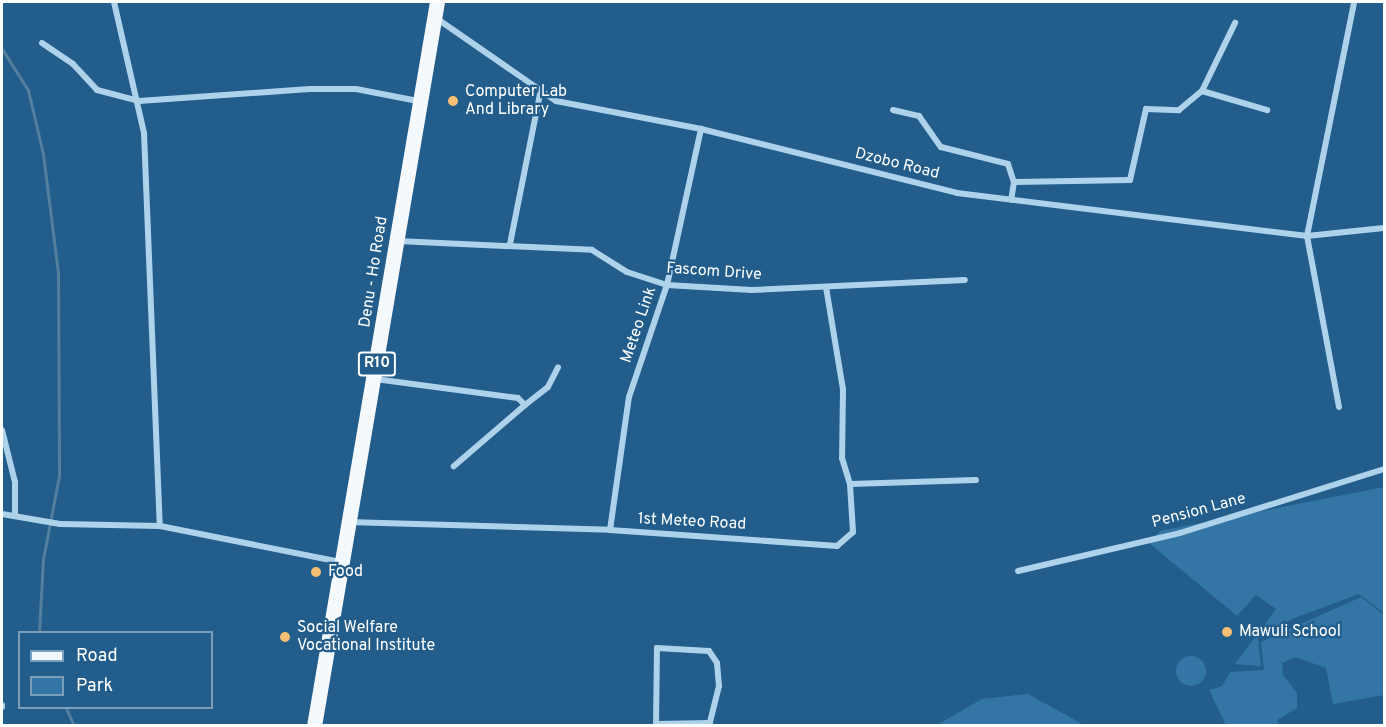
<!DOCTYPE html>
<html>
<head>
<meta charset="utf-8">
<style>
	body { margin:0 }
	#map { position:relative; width:1386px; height:727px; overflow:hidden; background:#225d8b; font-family:Overpass,sans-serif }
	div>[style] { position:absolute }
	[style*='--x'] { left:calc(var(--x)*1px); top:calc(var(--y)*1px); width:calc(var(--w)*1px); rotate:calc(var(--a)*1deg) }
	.green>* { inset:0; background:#3376a6 }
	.round { border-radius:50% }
	.stream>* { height:3px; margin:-1.5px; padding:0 1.5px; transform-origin:1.5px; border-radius:1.5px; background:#557f9e }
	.street>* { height:6px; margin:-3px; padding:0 3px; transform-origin:3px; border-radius:3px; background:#afd2eb }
	.primary>* { height:15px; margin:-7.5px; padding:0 7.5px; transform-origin:7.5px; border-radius:7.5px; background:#f4f9fe }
	.dots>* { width:16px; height:16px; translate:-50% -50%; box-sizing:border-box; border:3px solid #225d8b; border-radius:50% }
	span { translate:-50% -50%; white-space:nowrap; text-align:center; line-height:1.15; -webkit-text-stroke:4.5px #225d8b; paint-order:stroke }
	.shield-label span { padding:2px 4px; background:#225d8b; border:2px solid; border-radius:4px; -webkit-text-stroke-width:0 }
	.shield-label { font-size:15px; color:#fff; font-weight:700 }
	.poi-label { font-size:16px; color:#fff }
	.left { translate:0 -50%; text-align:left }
	.street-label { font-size:16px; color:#fff }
	.frame { position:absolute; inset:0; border:3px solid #fff; pointer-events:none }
	.legend { position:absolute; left:18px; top:631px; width:195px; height:78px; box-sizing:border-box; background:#225d8b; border:2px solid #7a9eb9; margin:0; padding:8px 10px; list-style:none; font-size:18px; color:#fff }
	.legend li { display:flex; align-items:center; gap:12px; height:30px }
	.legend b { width:30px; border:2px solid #7a9eb9 }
</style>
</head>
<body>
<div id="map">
	<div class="green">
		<div style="clip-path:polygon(1384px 487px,1384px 613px,1359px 594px,1292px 619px,1258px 639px,1261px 666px,1235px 664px,1276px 609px,1256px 595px,1237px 616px,1149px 543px,1160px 531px)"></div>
		<div style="clip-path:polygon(1361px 597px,1384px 615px,1384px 695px,1333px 704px,1326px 668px,1295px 657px,1282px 663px,1283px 675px,1297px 693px,1297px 708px,1277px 720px,1279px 725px,1226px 725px,1209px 690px,1222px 686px,1230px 672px,1264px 670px,1261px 642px)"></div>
		<div class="round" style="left:1176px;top:656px;width:30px;height:30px"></div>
		<div style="clip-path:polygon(1028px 694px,1084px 725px,937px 725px,982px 699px)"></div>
	</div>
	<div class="stream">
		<div style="--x:2;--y:49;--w:49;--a:57.6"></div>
		<div style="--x:28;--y:90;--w:66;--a:76.8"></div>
		<div style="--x:43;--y:154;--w:120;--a:82.8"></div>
		<div style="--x:58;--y:273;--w:203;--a:89.7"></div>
		<div style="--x:59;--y:476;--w:85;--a:100.9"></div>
		<div style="--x:43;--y:559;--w:73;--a:93.1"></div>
		<div style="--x:66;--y:708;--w:20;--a:66"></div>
	</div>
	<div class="street">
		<div style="--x:114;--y:2;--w:134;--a:77.1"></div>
		<div style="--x:144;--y:133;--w:393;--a:87.7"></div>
		<div style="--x:160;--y:526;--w:184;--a:11.3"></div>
		<div style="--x:436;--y:18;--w:146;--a:34.7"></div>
		<div style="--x:556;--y:101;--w:148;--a:10.9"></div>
		<div style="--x:701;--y:129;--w:264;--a:14"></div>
		<div style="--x:957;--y:193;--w:353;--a:7"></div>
		<div style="--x:1307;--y:236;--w:77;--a:-5.9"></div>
		<div style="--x:42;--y:43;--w:37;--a:34"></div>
		<div style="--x:73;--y:64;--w:35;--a:47"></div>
		<div style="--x:97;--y:90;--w:43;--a:14.7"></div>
		<div style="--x:139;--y:101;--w:171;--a:-4"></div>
		<div style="--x:310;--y:89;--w:46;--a:0"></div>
		<div style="--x:356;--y:89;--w:63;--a:11"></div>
		<div style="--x:1202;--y:91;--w:76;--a:-64.1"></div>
		<div style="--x:893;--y:110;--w:27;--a:13"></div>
		<div style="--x:919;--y:116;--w:38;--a:55"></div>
		<div style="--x:941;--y:147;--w:69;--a:14.2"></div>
		<div style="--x:1008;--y:164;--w:19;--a:72"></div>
		<div style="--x:1014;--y:182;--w:18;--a:99"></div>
		<div style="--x:1014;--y:182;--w:116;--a:-1"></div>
		<div style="--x:1130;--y:180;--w:73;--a:-77.3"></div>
		<div style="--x:1146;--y:109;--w:33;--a:2"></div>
		<div style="--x:1179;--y:110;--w:30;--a:-40"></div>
		<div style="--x:1202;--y:91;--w:68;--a:16.3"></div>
		<div style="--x:397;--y:241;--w:195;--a:2.6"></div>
		<div style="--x:592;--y:250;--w:41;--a:32.2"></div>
		<div style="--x:627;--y:272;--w:42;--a:18"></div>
		<div style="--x:667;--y:285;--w:85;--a:3.4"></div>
		<div style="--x:752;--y:290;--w:213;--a:-2.7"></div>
		<div style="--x:510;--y:244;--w:153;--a:-78.7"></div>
		<div style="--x:826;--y:287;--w:104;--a:80.6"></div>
		<div style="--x:843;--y:390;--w:68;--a:90.8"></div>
		<div style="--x:842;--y:458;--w:27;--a:73"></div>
		<div style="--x:375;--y:379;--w:144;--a:7.6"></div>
		<div style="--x:518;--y:398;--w:10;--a:45"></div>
		<div style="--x:525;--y:405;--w:94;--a:139.3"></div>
		<div style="--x:525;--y:405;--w:29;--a:-38"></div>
		<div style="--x:548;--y:387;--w:22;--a:-63"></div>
		<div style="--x:1339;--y:407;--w:174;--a:-100.6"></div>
		<div style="--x:1307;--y:236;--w:239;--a:-78.6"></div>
		<div style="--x:2;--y:430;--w:54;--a:76"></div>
		<div style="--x:15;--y:482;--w:31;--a:90"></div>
		<div style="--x:2;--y:514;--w:59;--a:9.8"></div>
		<div style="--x:60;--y:524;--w:100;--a:1.1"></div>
		<div style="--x:348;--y:522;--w:262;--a:1.7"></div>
		<div style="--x:610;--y:530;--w:228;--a:4"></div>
		<div style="--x:837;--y:546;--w:21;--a:-41"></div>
		<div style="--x:853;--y:532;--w:48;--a:-93.6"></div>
		<div style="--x:850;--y:484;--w:126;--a:-1.8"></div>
		<div style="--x:610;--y:530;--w:134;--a:-81.9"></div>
		<div style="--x:629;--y:397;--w:118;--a:-71.3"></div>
		<div style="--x:667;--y:285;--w:160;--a:-77.7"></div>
		<div style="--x:1018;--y:571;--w:166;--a:-13.2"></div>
		<div style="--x:1180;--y:533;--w:214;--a:-17.4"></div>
		<div style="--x:2;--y:705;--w:2;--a:90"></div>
		<div style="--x:656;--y:726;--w:78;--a:-89.3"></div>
		<div style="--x:657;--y:648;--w:52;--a:3.3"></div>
		<div style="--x:709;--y:651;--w:14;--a:56"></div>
		<div style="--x:717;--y:663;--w:23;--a:85"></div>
		<div style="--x:719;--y:686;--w:38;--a:104"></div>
		<div style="--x:710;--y:723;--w:54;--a:178.9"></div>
	</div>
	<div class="primary">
		<div style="--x:314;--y:726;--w:734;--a:-80.36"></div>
	</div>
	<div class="dots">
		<div style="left:453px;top:101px;background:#f7bf71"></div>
		<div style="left:316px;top:572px;background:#f7bf71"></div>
		<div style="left:1227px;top:632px;background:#f7bf71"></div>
		<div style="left:285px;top:637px;background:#f7bf71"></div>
	</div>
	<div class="shield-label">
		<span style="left:377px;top:364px">R10</span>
	</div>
	<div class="poi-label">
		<span class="left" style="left:465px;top:101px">Computer Lab<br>And Library</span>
		<span class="left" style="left:328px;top:572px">Food</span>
		<span class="left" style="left:297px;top:637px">Social Welfare<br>Vocational Institute</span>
		<span class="left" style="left:1239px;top:632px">Mawuli School</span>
	</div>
	<div class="street-label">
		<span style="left:897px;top:164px;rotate:14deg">Dzobo Road</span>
		<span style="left:374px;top:272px;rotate:-81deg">Denu - Ho Road</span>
		<span style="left:714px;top:272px;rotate:4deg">Fascom Drive</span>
		<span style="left:639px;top:325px;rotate:-71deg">Meteo Link</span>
		<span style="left:1199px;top:511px;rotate:-15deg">Pension Lane</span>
		<span style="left:692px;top:522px;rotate:3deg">1st Meteo Road</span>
	</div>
	<div class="frame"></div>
	<ul class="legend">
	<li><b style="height:8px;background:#f4f9fe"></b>Road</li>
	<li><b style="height:16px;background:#3376a6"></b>Park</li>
	</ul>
</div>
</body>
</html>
